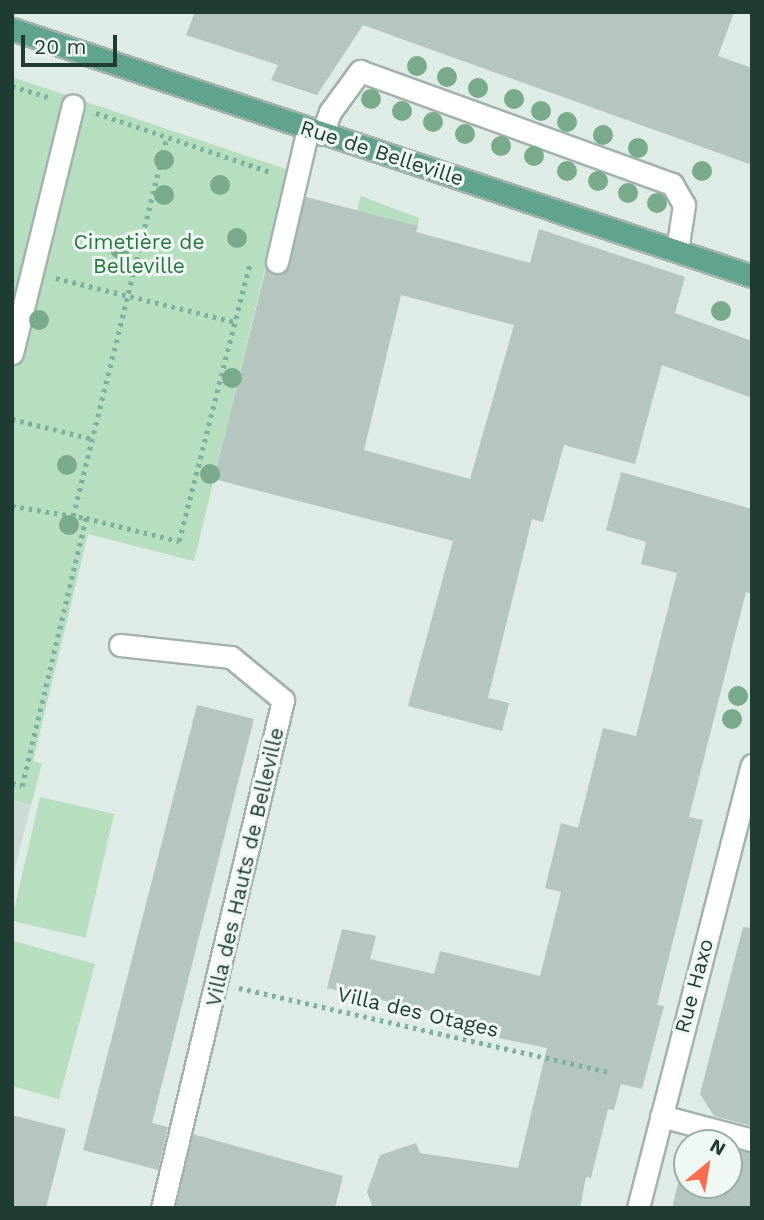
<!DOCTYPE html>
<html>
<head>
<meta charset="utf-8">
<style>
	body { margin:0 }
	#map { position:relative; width:764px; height:1220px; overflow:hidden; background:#dfebe5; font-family:"Work Sans",sans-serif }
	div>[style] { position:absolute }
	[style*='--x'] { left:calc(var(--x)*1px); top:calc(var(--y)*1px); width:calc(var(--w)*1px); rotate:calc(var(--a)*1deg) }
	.built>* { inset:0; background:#cddbd4 }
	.green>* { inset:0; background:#b6debf; transform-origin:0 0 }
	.building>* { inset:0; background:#b4c6be }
	.path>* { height:4.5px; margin-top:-2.25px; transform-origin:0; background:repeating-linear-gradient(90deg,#7db19e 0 3.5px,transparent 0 8.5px) }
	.roads { filter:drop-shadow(2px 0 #a2b3ac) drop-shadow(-2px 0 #a2b3ac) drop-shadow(0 2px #a2b3ac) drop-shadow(0 -2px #a2b3ac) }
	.minor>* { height:21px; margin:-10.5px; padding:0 10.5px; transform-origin:10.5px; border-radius:10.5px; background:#fff }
	.major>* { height:21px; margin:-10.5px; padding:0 10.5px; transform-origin:10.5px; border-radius:10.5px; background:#60a48f }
	.trees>* { width:20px; height:20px; margin:-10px; border-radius:50%; background:#79ab8b }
	span { translate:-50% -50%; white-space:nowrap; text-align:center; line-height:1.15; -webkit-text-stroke:6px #eff8f3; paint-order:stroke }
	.street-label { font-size:21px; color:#1f3c33 }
	.park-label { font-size:21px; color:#267641 }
	.frame { position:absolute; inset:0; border:14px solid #1f3c33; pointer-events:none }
	.north { position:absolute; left:673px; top:1129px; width:70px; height:70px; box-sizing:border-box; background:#eff8f3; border:2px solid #9cada6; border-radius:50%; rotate:30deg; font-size:19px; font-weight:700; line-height:28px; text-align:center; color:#1f3c33 }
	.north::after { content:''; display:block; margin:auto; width:24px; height:32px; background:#fb6e4d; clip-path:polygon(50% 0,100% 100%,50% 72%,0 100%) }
	.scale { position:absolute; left:21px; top:35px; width:96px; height:32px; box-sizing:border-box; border:4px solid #1f3c33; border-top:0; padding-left:9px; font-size:21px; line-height:24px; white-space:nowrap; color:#1f3c33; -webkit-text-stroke:5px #eff8f3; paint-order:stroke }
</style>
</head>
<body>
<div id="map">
	<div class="built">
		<div style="clip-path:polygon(12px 800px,31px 805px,12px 880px)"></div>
	</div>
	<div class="green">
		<div style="clip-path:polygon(12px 77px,289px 170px,194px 561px,88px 534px,33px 761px,42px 764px,31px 805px,12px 800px)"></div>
		<div style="clip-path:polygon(361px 196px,419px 218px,418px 226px,357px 210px)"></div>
		<div style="left:40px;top:797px;width:76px;height:127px;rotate:13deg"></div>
		<div style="clip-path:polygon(14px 941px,95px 964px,59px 1099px,12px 1086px)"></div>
	</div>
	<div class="building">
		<div style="clip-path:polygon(195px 12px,734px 12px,718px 56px,752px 68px,752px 165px,363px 25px,317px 95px,271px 80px,278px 65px,186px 35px)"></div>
		<div style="clip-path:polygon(evenodd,306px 197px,418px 226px,416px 232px,530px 263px,539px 229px,685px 277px,675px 313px,752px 341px,752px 398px,662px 365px,635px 464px,564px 445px,543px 522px,532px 519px,488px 698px,509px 703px,502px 731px,408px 706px,453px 541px,214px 479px,266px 268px,275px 275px,287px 270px,306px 197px,401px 295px,514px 325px,470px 479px,364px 450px,401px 295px)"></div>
		<div style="clip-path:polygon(621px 472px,752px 509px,752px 594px,746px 592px,689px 817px,703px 820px,657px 1005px,664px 1006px,642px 1089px,621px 1084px,614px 1110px,608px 1109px,591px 1178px,586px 1177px,580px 1208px,373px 1208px,367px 1192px,380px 1155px,416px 1143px,420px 1153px,518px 1168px,547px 1048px,499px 1038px,502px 1027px,327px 988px,342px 929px,376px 936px,370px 959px,434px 974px,440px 951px,540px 976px,561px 892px,545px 888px,561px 823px,578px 828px,603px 728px,636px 736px,677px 573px,641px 564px,646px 542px,606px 530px)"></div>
		<div style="clip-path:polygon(197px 705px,254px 719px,152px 1123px,168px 1127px,158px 1170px,83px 1150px)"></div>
		<div style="clip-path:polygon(743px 927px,752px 928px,752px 1126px,714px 1116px,700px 1094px)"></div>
		<div style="clip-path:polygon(12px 1115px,66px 1129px,46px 1208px,12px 1208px)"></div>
		<div style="clip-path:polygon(193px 1134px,343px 1176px,335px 1208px,176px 1208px)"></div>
		<div style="clip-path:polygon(729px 1148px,752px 1153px,752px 1208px,672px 1208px,686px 1151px,687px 1185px,729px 1185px)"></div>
	</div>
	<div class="path">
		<div style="--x:12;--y:86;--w:38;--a:17"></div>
		<div style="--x:96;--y:113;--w:184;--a:18.7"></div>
		<div style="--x:56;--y:278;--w:184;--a:13.8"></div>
		<div style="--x:12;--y:419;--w:83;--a:13.9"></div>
		<div style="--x:12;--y:506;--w:75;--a:9.2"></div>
		<div style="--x:73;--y:516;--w:390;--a:-76.1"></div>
		<div style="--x:12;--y:783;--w:10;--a:17"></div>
		<div style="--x:22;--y:786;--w:276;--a:-76.6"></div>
		<div style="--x:86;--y:518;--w:96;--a:13.9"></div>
		<div style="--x:179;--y:541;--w:287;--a:-75.7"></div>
		<div style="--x:239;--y:988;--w:380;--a:12.8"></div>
	</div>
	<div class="roads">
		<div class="minor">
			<div style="--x:322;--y:134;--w:23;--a:-70"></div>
			<div style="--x:330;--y:112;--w:51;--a:-53.8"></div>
			<div style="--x:360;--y:71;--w:332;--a:19.9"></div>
			<div style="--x:672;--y:184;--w:24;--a:60"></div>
			<div style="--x:684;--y:205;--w:46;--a:98.8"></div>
			<div style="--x:277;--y:262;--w:137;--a:-76.9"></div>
			<div style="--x:12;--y:353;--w:255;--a:-76.2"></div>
			<div style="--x:120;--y:645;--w:112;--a:6.2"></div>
			<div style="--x:231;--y:657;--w:67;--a:39.6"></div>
			<div style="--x:283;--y:700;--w:522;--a:103.4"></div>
			<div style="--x:661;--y:1116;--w:94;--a:14.8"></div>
			<div style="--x:638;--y:1208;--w:457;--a:-75.6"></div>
		</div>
		<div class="major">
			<div style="--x:12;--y:29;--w:780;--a:18.46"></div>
		</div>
	</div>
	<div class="trees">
		<div style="left:417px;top:66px"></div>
		<div style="left:447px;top:77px"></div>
		<div style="left:478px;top:88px"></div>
		<div style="left:371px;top:99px"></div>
		<div style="left:514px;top:99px"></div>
		<div style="left:402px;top:111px"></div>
		<div style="left:541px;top:111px"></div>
		<div style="left:433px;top:122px"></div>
		<div style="left:567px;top:122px"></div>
		<div style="left:465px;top:134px"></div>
		<div style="left:603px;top:135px"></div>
		<div style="left:501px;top:146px"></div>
		<div style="left:638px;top:148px"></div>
		<div style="left:534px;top:156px"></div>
		<div style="left:164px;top:160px"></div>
		<div style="left:567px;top:171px"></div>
		<div style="left:702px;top:171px"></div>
		<div style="left:598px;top:181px"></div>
		<div style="left:220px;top:185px"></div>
		<div style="left:628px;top:193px"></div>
		<div style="left:164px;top:195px"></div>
		<div style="left:657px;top:203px"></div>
		<div style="left:237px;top:238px"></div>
		<div style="left:120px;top:249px"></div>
		<div style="left:721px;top:311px"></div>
		<div style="left:39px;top:320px"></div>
		<div style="left:232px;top:378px"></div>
		<div style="left:67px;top:465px"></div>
		<div style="left:210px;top:474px"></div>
		<div style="left:69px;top:525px"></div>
		<div style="left:738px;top:696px"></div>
		<div style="left:732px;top:719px"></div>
	</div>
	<div class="street-label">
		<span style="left:382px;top:153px;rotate:18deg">Rue de Belleville</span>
		<span style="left:245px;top:867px;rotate:-77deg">Villa des Hauts de Belleville</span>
		<span style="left:694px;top:986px;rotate:-75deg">Rue Haxo</span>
		<span style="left:418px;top:1012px;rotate:13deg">Villa des Otages</span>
	</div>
	<div class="park-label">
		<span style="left:139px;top:254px">Cimetière de<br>Belleville</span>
	</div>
	<div class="frame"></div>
	<div class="north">N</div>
	<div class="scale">20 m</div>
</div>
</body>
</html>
